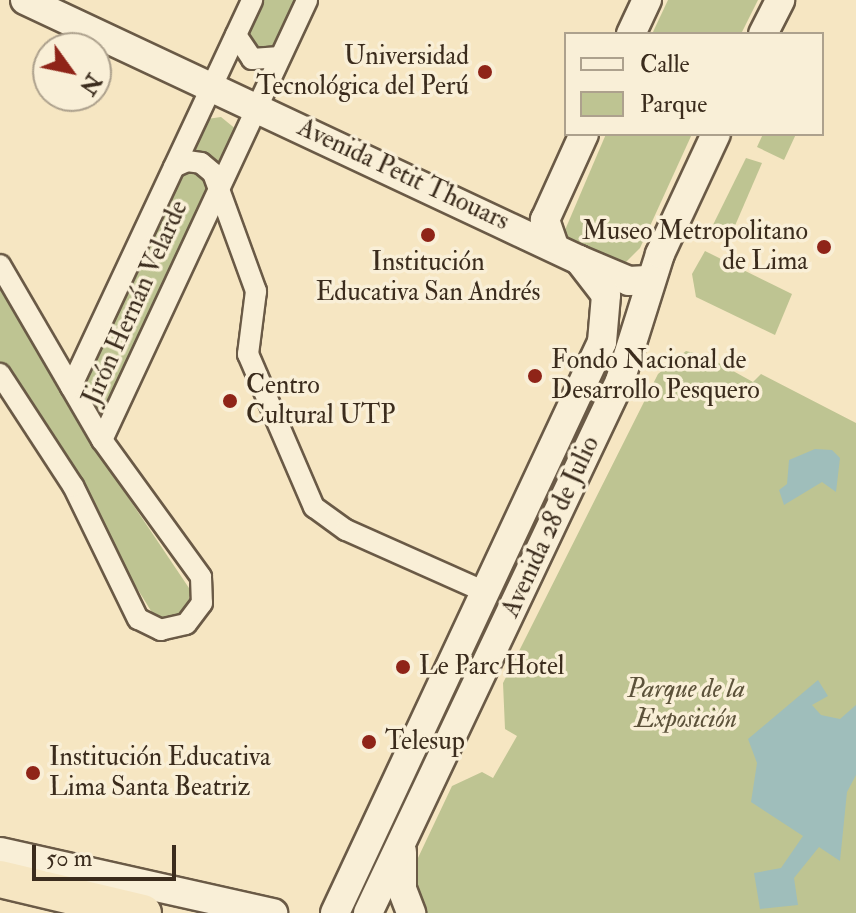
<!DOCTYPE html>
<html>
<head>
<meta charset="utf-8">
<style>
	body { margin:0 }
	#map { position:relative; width:856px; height:913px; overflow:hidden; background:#f6e6c2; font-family:"IM FELL Double Pica",serif }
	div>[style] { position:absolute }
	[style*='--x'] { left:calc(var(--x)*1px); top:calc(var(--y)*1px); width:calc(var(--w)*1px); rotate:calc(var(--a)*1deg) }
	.green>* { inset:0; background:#bec492 }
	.water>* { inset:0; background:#9fbebb }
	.roads { filter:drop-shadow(2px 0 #6a5a46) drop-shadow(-2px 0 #6a5a46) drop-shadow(0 2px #6a5a46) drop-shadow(0 -2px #6a5a46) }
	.minor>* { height:20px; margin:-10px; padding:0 10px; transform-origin:10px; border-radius:10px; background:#f9efd7 }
	.secondary>* { height:28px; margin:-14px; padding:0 14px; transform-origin:14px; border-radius:14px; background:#f9efd7 }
	.motorway>* { height:36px; margin:-18px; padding:0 18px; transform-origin:18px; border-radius:18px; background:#f6e6c2 }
	.dots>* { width:22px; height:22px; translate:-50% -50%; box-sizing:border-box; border:4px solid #f9efd7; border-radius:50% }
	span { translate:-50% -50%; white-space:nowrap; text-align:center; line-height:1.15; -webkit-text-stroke:7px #f9efd7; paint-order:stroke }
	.poi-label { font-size:26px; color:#3b2c1d }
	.right { translate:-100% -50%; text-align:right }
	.left { translate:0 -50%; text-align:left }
	.street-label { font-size:26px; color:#3b2c1d }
	.park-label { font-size:26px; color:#5c523a; font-style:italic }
	.legend { position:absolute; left:564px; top:32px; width:260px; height:104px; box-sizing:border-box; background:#f9efd7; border:2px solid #ada18d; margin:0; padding:10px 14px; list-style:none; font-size:24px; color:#3b2c1d }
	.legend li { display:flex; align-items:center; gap:16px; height:40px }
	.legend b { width:40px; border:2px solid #ada18d }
	.north { position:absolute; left:32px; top:32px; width:80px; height:80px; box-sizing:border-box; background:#f9efd7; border:2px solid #ada18d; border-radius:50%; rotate:123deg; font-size:22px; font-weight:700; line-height:32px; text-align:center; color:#3b2c1d }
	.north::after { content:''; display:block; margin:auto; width:28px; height:36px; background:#8f2418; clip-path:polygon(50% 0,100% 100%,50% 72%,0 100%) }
	.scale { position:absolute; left:32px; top:845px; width:144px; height:36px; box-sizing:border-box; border:4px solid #3b2c1d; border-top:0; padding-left:10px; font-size:24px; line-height:28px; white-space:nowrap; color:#3b2c1d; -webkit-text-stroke:6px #f9efd7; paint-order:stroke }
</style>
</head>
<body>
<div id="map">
	<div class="green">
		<div style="clip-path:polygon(261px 0,297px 0,268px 56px,247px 46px,246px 31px)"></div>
		<div style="clip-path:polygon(668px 0,758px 0,741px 34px,652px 34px)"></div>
		<div style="clip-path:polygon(221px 117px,237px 130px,219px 168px,211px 155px,191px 153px,207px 119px)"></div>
		<div style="clip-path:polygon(606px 134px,692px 134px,640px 248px,625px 263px,567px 237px,565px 230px)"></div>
		<div style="clip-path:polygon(763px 134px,796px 134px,784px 160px,757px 147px)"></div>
		<div style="clip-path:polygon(746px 158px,762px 163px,734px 228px,726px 235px,708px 235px)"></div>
		<div style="clip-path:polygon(192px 167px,206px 169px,210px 190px,100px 422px,84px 386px,184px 174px)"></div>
		<div style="clip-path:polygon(705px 251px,792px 294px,775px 335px,696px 297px,692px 274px)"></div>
		<div style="clip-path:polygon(0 284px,93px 445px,191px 591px,186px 611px,173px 620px,156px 619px,0 366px)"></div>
		<div style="clip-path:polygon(686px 351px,706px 356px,753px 382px,761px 374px,856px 423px,856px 913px,421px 913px,408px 879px,452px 786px,482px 772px,493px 778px,517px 736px,505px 729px,503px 683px,658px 374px)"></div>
	</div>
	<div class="water">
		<div style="clip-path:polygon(815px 449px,832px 450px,840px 458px,836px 492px,822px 482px,784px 505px,779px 490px,787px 484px,789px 460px)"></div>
		<div style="clip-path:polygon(818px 680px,828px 696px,812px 705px,821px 715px,840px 719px,856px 705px,856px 775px,847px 792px,840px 861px,819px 847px,794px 878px,798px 905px,760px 909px,754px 873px,781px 868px,803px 836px,751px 802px,757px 763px,748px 739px)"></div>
	</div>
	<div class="roads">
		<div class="minor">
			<div style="--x:236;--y:35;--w:29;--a:56"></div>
			<div style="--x:252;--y:59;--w:28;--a:-4"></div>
			<div style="--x:174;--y:167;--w:14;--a:-25"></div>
			<div style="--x:187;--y:161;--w:14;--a:8"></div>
			<div style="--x:201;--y:163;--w:16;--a:40"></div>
			<div style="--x:213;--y:173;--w:126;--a:70"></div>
			<div style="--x:256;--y:291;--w:64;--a:97.2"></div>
			<div style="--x:248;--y:354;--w:167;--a:66.7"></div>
			<div style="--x:314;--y:507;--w:39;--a:36"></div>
			<div style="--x:346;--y:530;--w:152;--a:24"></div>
			<div style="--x:0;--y:265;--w:203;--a:59.8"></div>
			<div style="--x:102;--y:440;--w:169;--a:54.1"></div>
			<div style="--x:201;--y:577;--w:26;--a:88"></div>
			<div style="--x:202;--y:603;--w:26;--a:127"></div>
			<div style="--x:186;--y:624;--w:26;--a:167"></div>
			<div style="--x:161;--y:630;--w:25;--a:-154"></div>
			<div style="--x:138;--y:619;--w:148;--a:-116"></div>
			<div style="--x:73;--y:486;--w:134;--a:-123.1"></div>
			<div style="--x:71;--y:387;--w:427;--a:-64.9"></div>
			<div style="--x:102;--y:440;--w:485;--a:-65"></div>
		</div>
		<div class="secondary">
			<div style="--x:25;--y:0;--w:612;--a:25.14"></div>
			<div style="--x:579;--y:260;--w:54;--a:22.8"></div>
			<div style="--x:629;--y:281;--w:22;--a:-3"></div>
			<div style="--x:631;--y:34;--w:38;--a:-65"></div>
			<div style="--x:763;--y:34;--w:38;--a:-63"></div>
			<div style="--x:554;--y:246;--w:28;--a:-109"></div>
			<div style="--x:545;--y:220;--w:94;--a:-65.6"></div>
			<div style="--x:0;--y:852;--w:280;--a:12.6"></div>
			<div style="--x:402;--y:852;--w:37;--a:90"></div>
			<div style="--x:402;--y:889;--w:26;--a:69"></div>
			<div style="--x:335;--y:913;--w:630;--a:-64.94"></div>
			<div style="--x:602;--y:342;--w:47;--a:-85.1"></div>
			<div style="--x:606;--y:295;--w:44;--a:-127.6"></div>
			<div style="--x:368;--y:913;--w:589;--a:-64.65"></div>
			<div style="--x:620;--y:381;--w:133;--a:-72.5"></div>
			<div style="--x:660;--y:254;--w:132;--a:-65"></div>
		</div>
		<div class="motorway">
			<div style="--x:0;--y:879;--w:147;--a:13.4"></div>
		</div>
	</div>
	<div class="dots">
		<div style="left:485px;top:72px;background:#8f2418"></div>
		<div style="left:428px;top:235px;background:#8f2418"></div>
		<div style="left:824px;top:247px;background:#8f2418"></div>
		<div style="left:535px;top:376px;background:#8f2418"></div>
		<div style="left:230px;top:401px;background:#8f2418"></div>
		<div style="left:403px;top:667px;background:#8f2418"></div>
		<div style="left:369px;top:742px;background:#8f2418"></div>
		<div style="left:33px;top:773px;background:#8f2418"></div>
	</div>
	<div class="poi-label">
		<span class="right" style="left:469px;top:72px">Universidad<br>Tecnológica del Perú</span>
		<span class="right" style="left:808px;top:247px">Museo Metropolitano<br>de Lima</span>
		<span style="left:428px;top:278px">Institución<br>Educativa San Andrés</span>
		<span class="left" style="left:551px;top:376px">Fondo Nacional de<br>Desarrollo Pesquero</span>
		<span class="left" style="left:246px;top:401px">Centro<br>Cultural UTP</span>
		<span class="left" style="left:419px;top:667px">Le Parc Hotel</span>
		<span class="left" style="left:385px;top:742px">Telesup</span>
		<span class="left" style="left:49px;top:773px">Institución Educativa<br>Lima Santa Beatriz</span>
	</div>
	<div class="street-label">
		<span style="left:403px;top:175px;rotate:25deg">Avenida Petit Thouars</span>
		<span style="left:136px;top:303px;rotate:-66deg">Jirón Hernán Velarde</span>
		<span style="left:551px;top:527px;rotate:-65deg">Avenida 28 de Julio</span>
	</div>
	<div class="park-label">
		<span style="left:686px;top:705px">Parque de la<br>Exposición</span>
	</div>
	<ul class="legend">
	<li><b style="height:10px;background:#f9efd7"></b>Calle</li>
	<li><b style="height:22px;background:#bec492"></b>Parque</li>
	</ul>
	<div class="north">N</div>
	<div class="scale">50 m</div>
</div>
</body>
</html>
